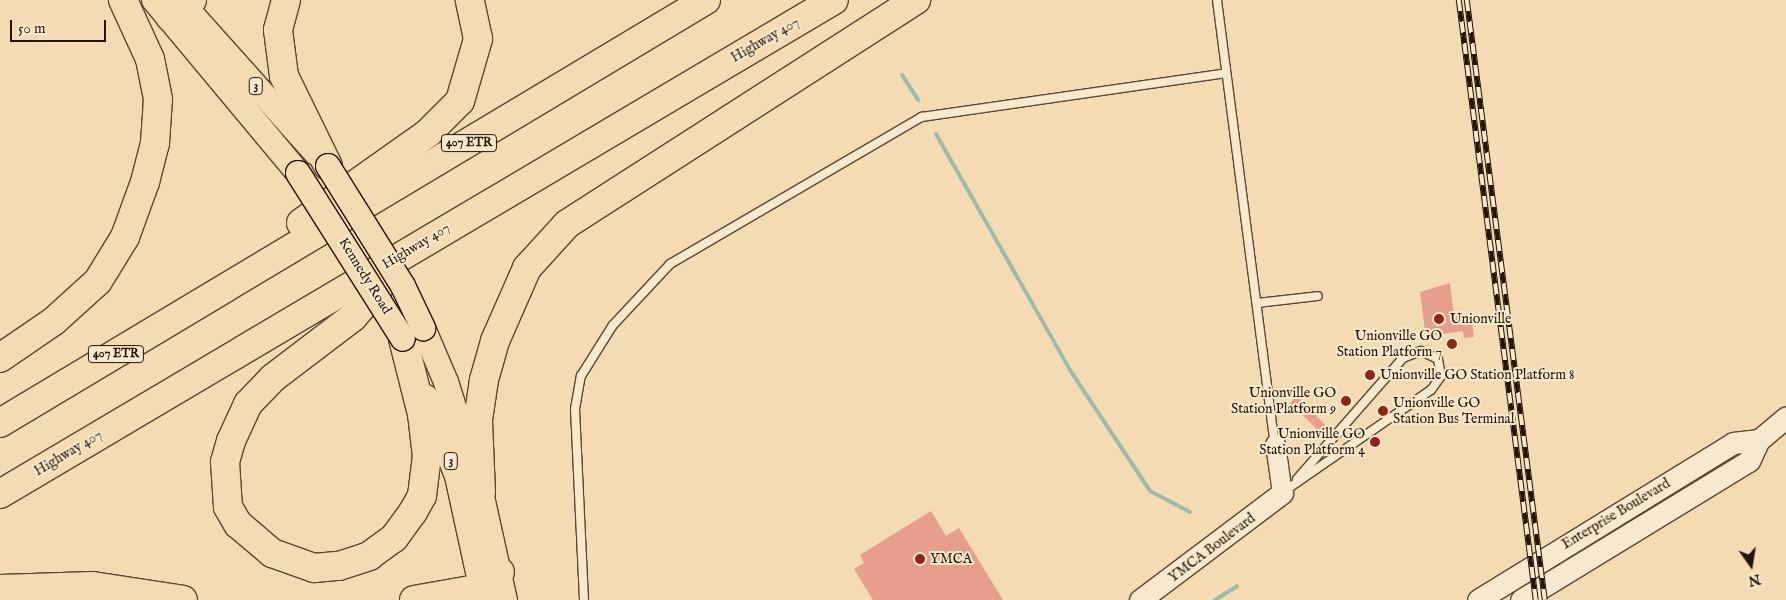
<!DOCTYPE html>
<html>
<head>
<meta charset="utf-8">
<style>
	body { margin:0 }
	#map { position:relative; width:1786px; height:600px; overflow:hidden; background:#f5dbb3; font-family:"IM FELL English",serif }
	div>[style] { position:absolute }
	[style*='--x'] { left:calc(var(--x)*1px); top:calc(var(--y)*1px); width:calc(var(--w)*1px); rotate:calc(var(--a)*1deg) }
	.stream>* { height:4px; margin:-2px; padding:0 2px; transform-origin:2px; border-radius:2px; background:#9dbba9 }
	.building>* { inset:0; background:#e69f8c }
	.roads { filter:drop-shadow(1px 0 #594631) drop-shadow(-1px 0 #594631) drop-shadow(0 1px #594631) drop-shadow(0 -1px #594631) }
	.service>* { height:8px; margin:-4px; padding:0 4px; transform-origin:4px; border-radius:4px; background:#f8e8ce }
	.tertiary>* { height:19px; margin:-9.5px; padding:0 9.5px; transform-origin:9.5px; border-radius:9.5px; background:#f8e8ce }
	.secondary>* { height:21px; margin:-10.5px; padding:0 10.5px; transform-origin:10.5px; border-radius:10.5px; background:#f8e8ce }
	.primary>* { height:24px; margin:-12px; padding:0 12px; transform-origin:12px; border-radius:12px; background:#f5dbb3 }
	.motorway>* { height:28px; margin:-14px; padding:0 14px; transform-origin:14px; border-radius:14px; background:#f5dbb3 }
	.rail>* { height:5.5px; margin-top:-2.75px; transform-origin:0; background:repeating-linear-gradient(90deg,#f8e8ce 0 11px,#251406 0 22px); box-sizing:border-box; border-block:1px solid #251406 }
	.bridges { filter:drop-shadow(1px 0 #251406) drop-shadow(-1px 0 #251406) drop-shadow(0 1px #251406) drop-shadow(0 -1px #251406) }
	.primary-bridge>* { height:24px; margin:-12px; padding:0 12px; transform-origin:12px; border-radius:12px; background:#f5dbb3 }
	.dots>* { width:14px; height:14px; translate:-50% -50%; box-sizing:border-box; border:2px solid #f8e8ce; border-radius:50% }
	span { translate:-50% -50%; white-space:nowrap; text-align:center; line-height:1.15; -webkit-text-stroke:4px #f8e8ce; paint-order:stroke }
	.shield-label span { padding:1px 4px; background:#f8e8ce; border:1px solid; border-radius:4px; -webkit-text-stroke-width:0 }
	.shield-label { font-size:12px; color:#251406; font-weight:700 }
	.street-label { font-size:14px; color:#251406 }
	.poi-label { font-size:14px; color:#251406 }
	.left { translate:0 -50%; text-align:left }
	.right { translate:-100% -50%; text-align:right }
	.north { position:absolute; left:1726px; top:540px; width:50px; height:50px; -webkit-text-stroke:4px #f8e8ce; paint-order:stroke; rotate:167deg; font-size:14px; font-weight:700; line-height:20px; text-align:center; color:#251406 }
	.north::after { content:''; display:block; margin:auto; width:18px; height:22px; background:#251406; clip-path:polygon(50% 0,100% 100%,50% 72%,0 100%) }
	.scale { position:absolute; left:10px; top:20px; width:96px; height:22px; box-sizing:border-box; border:2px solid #251406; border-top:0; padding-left:6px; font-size:15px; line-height:18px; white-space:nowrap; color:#251406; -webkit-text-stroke:4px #f8e8ce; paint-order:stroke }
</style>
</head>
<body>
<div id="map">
	<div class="stream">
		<div style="--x:902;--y:75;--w:30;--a:57"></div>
		<div style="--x:936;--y:134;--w:271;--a:60.4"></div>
		<div style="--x:1070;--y:370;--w:145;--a:56.5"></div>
		<div style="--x:1150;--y:491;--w:45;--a:27.7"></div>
		<div style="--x:1215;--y:600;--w:26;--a:-32"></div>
	</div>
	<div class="building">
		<div style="clip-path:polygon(1450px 283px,1454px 316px,1471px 314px,1474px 337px,1464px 338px,1463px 331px,1434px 335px,1425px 331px,1420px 292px)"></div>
		<div style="clip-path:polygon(1297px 396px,1329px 429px,1323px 435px,1290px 403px)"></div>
		<div style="clip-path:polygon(931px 511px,946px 536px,959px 528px,1003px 600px,873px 600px,854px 569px,864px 563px,860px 555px)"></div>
	</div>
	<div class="roads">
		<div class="service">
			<div style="--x:1217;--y:0;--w:448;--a:82.6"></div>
			<div style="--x:1257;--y:303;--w:61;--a:-6.5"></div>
			<div style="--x:1283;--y:492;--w:180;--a:-34.6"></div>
			<div style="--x:1431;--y:390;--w:17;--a:-54"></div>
			<div style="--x:1441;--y:376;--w:17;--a:-100"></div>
			<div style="--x:1438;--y:359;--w:19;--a:-155"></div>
			<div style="--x:1421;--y:351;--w:19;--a:159"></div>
			<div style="--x:1403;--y:358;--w:161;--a:131.2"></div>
			<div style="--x:584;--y:600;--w:191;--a:-92.7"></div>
			<div style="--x:575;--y:409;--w:34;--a:-80"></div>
			<div style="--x:581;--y:376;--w:60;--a:-57.9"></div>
			<div style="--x:613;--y:325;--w:83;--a:-46.9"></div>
			<div style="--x:670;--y:264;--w:292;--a:-30.3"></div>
			<div style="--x:922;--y:117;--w:307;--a:-8.2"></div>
		</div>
		<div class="tertiary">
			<div style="--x:1275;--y:444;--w:49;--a:81.9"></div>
		</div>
		<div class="secondary">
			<div style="--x:1140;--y:600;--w:178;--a:-37"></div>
			<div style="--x:1478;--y:600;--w:299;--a:-31.6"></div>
			<div style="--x:1733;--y:443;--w:26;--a:-7"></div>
			<div style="--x:1521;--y:600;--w:267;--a:-31.4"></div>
			<div style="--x:1749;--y:461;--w:23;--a:-65"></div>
			<div style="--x:1759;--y:440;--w:35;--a:-40"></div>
		</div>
		<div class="primary">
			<div style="--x:154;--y:0;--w:225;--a:50.2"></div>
			<div style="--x:179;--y:0;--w:205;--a:48.2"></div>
			<div style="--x:423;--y:328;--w:59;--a:66.9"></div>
			<div style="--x:446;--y:382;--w:115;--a:72.3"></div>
			<div style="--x:481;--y:492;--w:111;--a:77.5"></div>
			<div style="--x:426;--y:397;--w:85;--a:68.6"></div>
			<div style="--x:457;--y:476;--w:127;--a:77.7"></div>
		</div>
		<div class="motorway">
			<div style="--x:286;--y:0;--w:31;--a:105"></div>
			<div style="--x:278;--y:30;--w:46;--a:82.6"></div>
			<div style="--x:284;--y:76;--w:100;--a:63.9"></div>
			<div style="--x:170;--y:17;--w:28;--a:-38"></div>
			<div style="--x:301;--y:223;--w:156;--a:-35.3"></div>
			<div style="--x:428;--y:133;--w:45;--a:-45"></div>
			<div style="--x:460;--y:101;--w:65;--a:-73.8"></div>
			<div style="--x:478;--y:39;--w:40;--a:-102"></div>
			<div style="--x:390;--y:274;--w:57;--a:130.7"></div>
			<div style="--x:353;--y:317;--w:101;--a:142.7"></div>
			<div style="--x:273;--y:378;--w:36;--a:134"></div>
			<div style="--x:248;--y:404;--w:41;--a:114.7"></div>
			<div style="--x:231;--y:441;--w:22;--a:106"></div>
			<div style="--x:225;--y:462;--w:45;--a:86.2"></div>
			<div style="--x:228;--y:507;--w:20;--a:60"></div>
			<div style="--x:238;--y:524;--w:45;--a:40.5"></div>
			<div style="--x:272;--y:553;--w:45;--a:19.7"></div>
			<div style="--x:314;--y:568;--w:25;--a:-5"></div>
			<div style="--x:339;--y:566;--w:32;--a:-18"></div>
			<div style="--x:369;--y:556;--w:31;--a:-36"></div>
			<div style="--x:394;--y:538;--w:32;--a:-54"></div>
			<div style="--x:413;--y:512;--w:18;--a:-61"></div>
			<div style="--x:422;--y:496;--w:39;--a:-83"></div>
			<div style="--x:427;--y:457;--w:43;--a:-96.6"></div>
			<div style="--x:422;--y:414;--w:77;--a:-104.2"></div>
			<div style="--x:0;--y:358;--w:65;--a:-34.4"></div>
			<div style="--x:54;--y:321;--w:59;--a:-42.3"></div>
			<div style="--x:98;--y:281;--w:52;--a:-58.5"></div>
			<div style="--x:125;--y:237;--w:59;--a:-70"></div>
			<div style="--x:145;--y:182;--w:40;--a:-75.6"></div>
			<div style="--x:155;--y:143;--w:44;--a:-86.1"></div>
			<div style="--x:158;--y:99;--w:41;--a:-101.3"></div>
			<div style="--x:150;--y:59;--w:65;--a:-114.6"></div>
			<div style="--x:0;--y:423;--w:823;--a:-30.93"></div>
			<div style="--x:481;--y:492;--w:72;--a:-92.4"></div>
			<div style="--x:478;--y:420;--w:40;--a:-81.5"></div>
			<div style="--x:484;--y:380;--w:41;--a:-74.2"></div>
			<div style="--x:495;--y:341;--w:80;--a:-66.3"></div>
			<div style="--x:527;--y:268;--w:59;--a:-47.7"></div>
			<div style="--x:567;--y:224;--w:415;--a:-32.7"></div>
			<div style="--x:0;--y:494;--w:969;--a:-30.64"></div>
			<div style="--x:0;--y:589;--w:93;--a:-1.8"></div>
			<div style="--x:93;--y:586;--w:91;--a:8.8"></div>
			<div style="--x:414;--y:600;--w:69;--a:-10"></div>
			<div style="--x:482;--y:588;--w:24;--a:-42"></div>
		</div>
	</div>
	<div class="rail">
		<div style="--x:1459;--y:0;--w:605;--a:82.69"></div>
		<div style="--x:1467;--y:0;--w:605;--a:82.59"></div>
	</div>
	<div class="bridges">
		<div class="primary-bridge">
			<div style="--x:328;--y:166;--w:142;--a:58"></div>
			<div style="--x:403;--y:286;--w:47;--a:64.5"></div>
			<div style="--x:298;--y:173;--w:196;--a:57.7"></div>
		</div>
	</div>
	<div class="dots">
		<div style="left:1439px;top:319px;background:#8f2418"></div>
		<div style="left:1452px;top:344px;background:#8f2418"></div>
		<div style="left:1370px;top:375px;background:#8f2418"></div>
		<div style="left:1346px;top:401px;background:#8f2418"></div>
		<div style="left:1383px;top:411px;background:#8f2418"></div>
		<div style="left:1375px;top:442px;background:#8f2418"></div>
		<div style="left:920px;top:559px;background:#8f2418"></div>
	</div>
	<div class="shield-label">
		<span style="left:256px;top:86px">3</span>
		<span style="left:469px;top:143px">407 ETR</span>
		<span style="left:116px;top:354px">407 ETR</span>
		<span style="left:451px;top:461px">3</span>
	</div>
	<div class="street-label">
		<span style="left:765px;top:40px;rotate:-30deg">Highway 407</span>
		<span style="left:416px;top:246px;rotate:-31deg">Highway 407</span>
		<span style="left:365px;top:276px;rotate:58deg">Kennedy Road</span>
		<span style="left:68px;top:453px;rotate:-31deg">Highway 407</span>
		<span style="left:1616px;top:514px;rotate:-31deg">Enterprise Boulevard</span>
		<span style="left:1212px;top:548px;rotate:-37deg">YMCA Boulevard</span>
	</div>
	<div class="poi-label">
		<span class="left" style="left:1450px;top:319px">Unionville</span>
		<span class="right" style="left:1442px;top:344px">Unionville GO<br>Station Platform 7</span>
		<span class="left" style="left:1380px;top:375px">Unionville GO Station Platform 8</span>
		<span class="right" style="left:1336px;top:401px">Unionville GO<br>Station Platform 9</span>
		<span class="left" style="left:1393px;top:411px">Unionville GO<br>Station Bus Terminal</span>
		<span class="right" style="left:1365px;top:442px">Unionville GO<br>Station Platform 4</span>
		<span class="left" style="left:930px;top:559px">YMCA</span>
	</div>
	<div class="north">N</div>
	<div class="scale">50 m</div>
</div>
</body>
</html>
